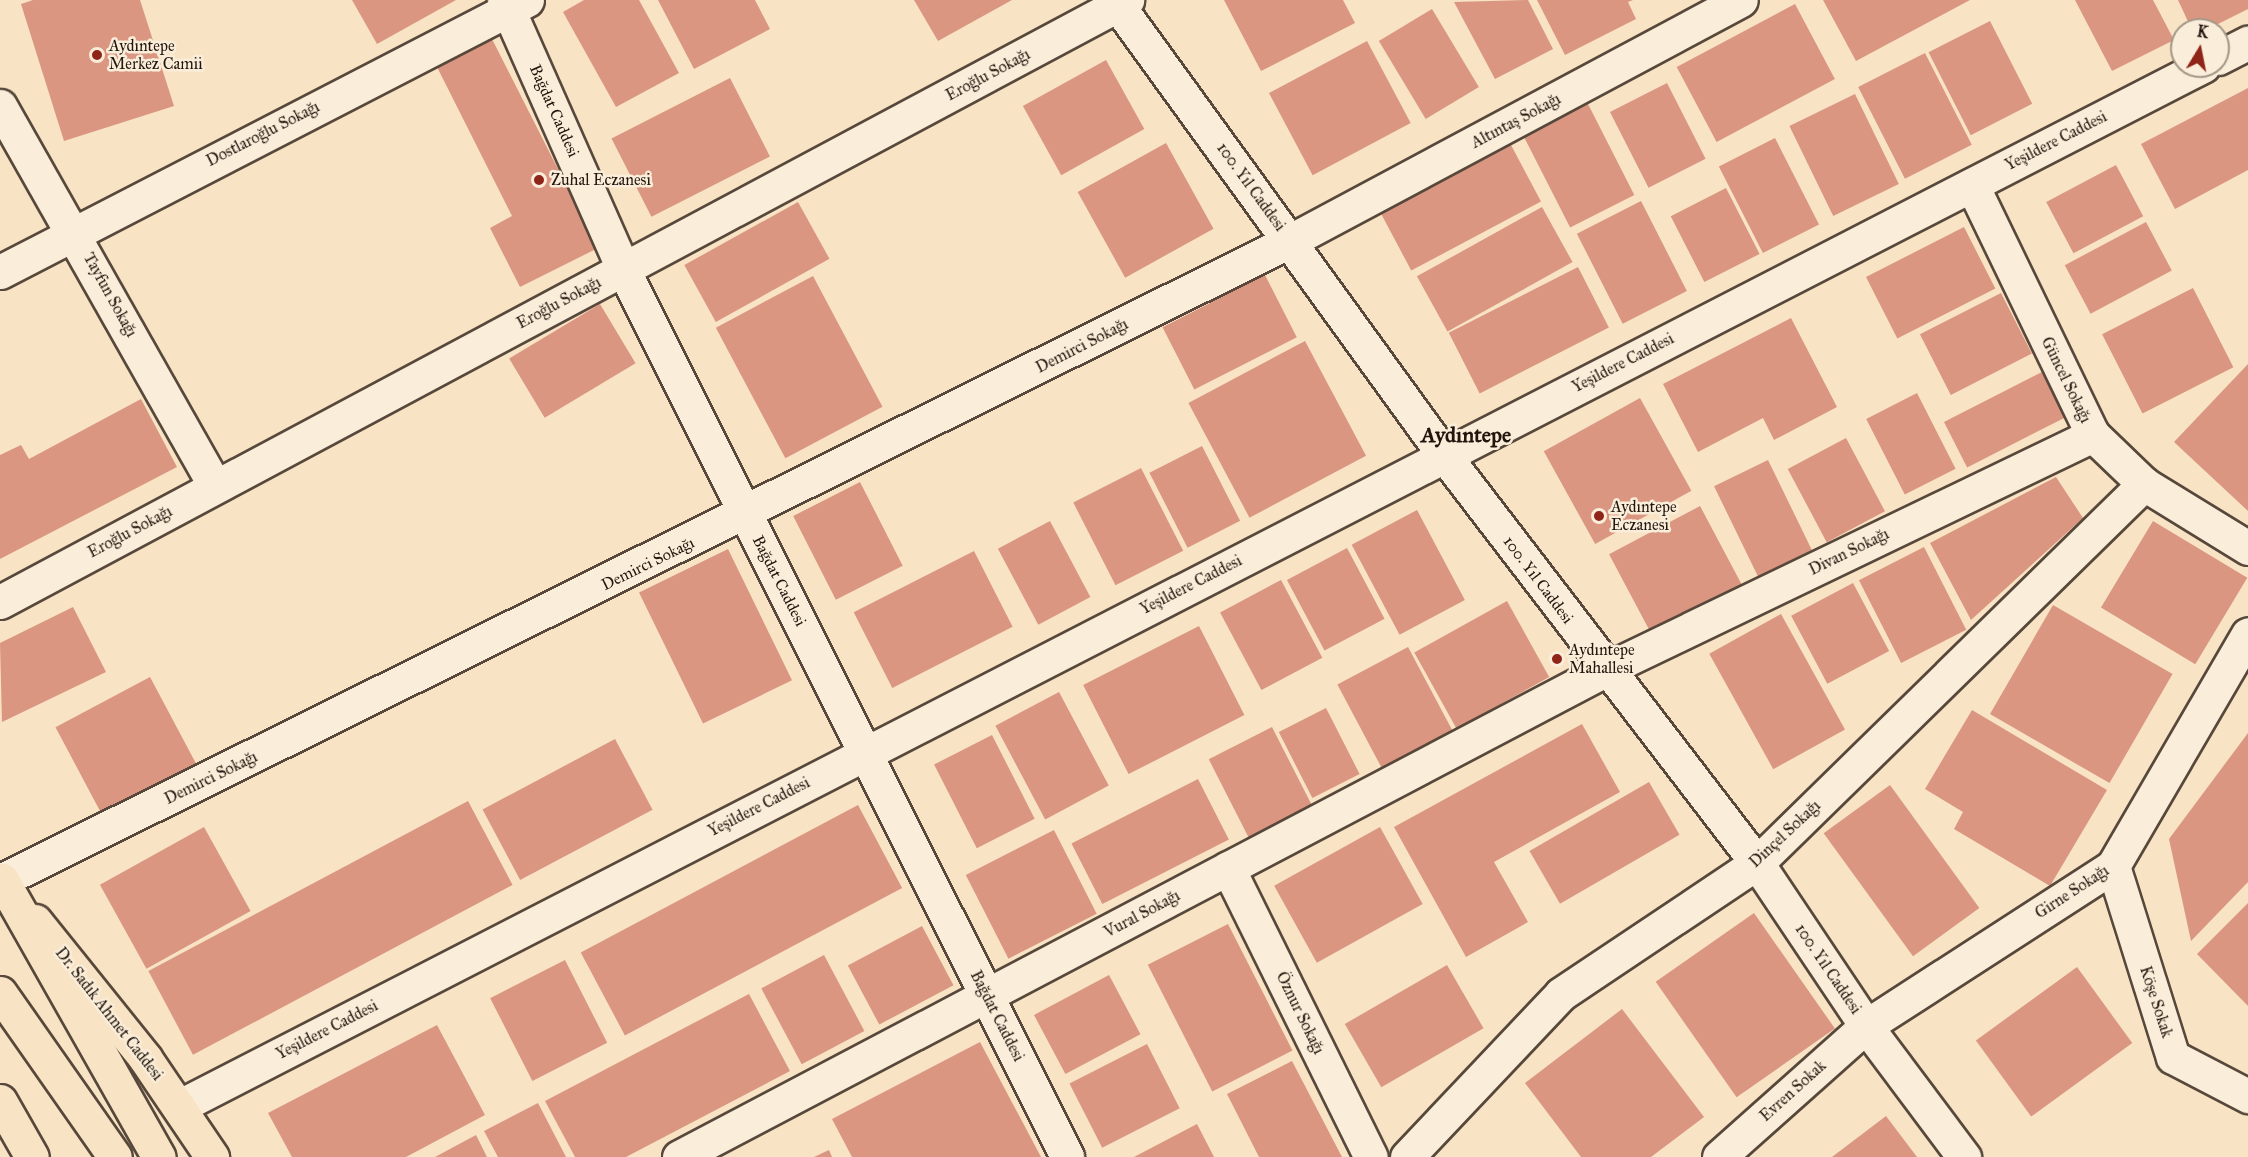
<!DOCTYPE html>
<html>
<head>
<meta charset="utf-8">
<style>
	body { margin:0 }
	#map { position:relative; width:2248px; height:1157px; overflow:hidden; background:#f8e3c4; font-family:"IM FELL Great Primer",serif }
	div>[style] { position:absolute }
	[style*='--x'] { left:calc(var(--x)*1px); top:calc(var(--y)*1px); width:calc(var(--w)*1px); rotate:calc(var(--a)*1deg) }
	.building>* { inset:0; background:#da9681; transform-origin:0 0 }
	.roads { filter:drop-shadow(2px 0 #57483b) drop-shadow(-2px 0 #57483b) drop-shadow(0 2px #57483b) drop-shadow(0 -2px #57483b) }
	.minor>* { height:33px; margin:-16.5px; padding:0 16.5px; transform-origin:16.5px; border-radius:16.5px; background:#faedd9 }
	.major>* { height:33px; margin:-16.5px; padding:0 16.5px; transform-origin:16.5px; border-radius:16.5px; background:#f8e3c4 }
	.highway>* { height:33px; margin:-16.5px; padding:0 16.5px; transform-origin:16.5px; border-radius:16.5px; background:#f8e3c4 }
	.dots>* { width:16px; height:16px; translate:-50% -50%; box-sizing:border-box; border:3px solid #faedd9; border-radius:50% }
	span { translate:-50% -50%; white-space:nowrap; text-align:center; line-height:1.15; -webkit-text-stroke:5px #faedd9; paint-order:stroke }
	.poi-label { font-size:16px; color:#21150d }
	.left { translate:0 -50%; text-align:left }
	.street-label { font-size:16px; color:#21150d }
	.district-label { font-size:22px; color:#21150d; font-weight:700 }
	.north { position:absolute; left:2170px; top:18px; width:60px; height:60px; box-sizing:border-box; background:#faedd9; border:2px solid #a39787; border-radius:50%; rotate:10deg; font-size:16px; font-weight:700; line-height:24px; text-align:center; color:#21150d }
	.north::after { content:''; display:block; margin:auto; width:21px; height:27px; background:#8f2418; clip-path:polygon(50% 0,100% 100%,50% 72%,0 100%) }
</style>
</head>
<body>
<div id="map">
	<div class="building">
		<div style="clip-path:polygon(33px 0,140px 0,174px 106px,64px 141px,21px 4px)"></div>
		<div style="clip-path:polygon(352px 0,456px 0,377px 44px)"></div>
		<div style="clip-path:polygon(584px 0,639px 0,679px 73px,616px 107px,563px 12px)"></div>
		<div style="clip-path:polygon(658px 0,755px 0,770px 29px,694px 69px)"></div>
		<div style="clip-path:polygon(914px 0,1012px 0,938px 41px)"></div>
		<div style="clip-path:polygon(1224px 0,1343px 0,1355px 23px,1261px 71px)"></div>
		<div style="clip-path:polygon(1528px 0,1553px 49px,1495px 79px,1454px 2px)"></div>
		<div style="clip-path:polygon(1537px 0,1633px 0,1628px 2px,1636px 19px,1565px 55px)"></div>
		<div style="clip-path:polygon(1823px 0,1970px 0,1856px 61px)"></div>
		<div style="clip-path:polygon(2075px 0,2153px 0,2174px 40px,2112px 71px)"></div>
		<div style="clip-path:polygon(2178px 0,2248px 0,2248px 9px,2206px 30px,2192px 30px)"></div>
		<div style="left:1795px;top:4px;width:85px;height:134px;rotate:62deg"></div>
		<div style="left:1432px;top:9px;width:91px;height:62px;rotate:59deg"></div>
		<div style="left:1990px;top:21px;width:93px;height:69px;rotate:63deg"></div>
		<div style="clip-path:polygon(492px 39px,598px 248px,520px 287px,490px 228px,512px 216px,437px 67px)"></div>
		<div style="left:1367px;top:41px;width:93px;height:111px;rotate:62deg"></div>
		<div style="left:1925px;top:53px;width:103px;height:75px;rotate:63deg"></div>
		<div style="left:1106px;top:60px;width:79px;height:95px;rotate:61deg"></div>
		<div style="left:730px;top:78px;width:88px;height:133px;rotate:63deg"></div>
		<div style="left:1667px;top:83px;width:85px;height:64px;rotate:63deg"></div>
		<div style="clip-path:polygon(2248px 88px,2248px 170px,2175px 209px,2141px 144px)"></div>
		<div style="left:1855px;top:94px;width:100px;height:73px;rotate:64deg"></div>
		<div style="left:1588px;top:104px;width:102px;height:72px;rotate:63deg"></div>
		<div style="left:1775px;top:138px;width:97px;height:63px;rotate:63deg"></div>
		<div style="left:1166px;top:143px;width:98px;height:101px;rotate:61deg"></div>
		<div style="left:1511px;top:145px;width:64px;height:147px;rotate:62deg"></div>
		<div style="left:2116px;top:165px;width:58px;height:79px;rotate:62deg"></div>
		<div style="left:1726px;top:188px;width:74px;height:62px;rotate:63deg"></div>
		<div style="left:1641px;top:201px;width:101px;height:72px;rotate:63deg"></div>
		<div style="left:798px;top:202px;width:65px;height:130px;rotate:61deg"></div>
		<div style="left:1542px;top:207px;width:63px;height:143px;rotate:61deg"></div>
		<div style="left:2146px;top:222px;width:55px;height:92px;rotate:62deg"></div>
		<div style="left:1964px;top:227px;width:69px;height:110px;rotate:63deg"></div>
		<div style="left:1578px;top:267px;width:68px;height:145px;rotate:63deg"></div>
		<div style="left:1265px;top:275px;width:70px;height:115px;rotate:63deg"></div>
		<div style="left:813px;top:276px;width:148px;height:110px;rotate:62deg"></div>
		<div style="left:2193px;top:288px;width:89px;height:102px;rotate:63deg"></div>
		<div style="left:2001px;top:293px;width:68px;height:91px;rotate:63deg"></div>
		<div style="left:600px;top:304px;width:69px;height:106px;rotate:59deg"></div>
		<div style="clip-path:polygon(1791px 318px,1837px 407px,1774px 440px,1763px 418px,1698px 452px,1663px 384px)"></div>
		<div style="left:1305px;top:341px;width:130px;height:132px;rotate:62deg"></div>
		<div style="clip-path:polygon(2248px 364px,2248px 511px,2174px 442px)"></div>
		<div style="left:2042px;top:372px;width:51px;height:110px;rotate:63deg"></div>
		<div style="left:1917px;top:393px;width:85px;height:57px;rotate:63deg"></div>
		<div style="left:1640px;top:398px;width:106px;height:110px;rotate:61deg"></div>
		<div style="clip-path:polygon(141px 399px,177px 467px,0 559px,0 455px,21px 445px,29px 459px)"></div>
		<div style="left:1846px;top:438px;width:83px;height:66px;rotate:62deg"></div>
		<div style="left:1202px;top:446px;width:84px;height:59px;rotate:63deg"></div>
		<div style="left:1768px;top:460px;width:100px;height:60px;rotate:64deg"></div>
		<div style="left:1141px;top:468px;width:93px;height:76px;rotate:63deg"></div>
		<div style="clip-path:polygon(2056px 477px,2083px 518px,1971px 620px,1930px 543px)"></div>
		<div style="left:860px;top:482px;width:94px;height:75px;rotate:63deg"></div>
		<div style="left:1700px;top:506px;width:90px;height:103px;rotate:62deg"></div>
		<div style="left:1417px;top:510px;width:102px;height:74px;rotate:62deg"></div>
		<div style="left:1050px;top:521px;width:86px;height:59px;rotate:62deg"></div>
		<div style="left:2153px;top:521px;width:110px;height:101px;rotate:31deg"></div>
		<div style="left:1924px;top:547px;width:93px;height:73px;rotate:63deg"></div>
		<div style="left:1347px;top:548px;width:80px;height:68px;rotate:62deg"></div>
		<div style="left:728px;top:549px;width:146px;height:99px;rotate:64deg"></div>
		<div style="left:974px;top:551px;width:85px;height:135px;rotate:63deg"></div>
		<div style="left:1281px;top:580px;width:88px;height:69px;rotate:62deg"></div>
		<div style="left:1853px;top:583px;width:77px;height:70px;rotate:62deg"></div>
		<div style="left:1507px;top:601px;width:87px;height:106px;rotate:61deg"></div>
		<div style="left:2053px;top:605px;width:138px;height:126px;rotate:30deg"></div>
		<div style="clip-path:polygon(73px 607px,106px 672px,2px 722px,0 643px)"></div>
		<div style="left:1781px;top:614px;width:132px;height:82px;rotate:61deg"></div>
		<div style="left:1199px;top:626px;width:100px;height:130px;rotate:63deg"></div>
		<div style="left:1408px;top:647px;width:96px;height:80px;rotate:62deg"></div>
		<div style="left:150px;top:677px;width:99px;height:107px;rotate:62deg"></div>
		<div style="left:1059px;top:692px;width:106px;height:72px;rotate:62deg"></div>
		<div style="left:1326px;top:708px;width:74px;height:53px;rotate:63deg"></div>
		<div style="clip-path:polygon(1972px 710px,2107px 790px,2050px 886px,1954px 829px,1963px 812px,1925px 789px)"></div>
		<div style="clip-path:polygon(1582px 724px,1620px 792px,1494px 862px,1528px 922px,1466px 957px,1394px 827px)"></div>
		<div style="left:1272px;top:727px;width:89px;height:71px;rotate:63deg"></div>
		<div style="clip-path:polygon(2248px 733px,2248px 882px,2191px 941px,2169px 839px)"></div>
		<div style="left:992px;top:735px;width:94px;height:65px;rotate:63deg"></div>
		<div style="left:615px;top:739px;width:80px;height:150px;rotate:62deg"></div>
		<div style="left:1198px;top:779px;width:68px;height:142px;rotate:63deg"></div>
		<div style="left:1649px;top:782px;width:61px;height:138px;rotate:60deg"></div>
		<div style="left:1890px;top:785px;width:152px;height:82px;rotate:54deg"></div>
		<div style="left:468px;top:801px;width:95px;height:362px;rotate:62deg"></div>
		<div style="left:858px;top:805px;width:94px;height:314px;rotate:62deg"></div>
		<div style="left:204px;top:827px;width:96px;height:119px;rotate:61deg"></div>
		<div style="left:1380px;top:827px;width:88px;height:121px;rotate:61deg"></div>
		<div style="left:1054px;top:830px;width:94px;height:99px;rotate:63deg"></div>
		<div style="clip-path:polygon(2248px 903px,2248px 1006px,2197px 954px)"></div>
		<div style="left:1754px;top:913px;width:141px;height:120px;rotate:55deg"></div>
		<div style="left:1228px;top:924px;width:142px;height:90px;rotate:63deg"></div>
		<div style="left:922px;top:926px;width:67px;height:84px;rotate:62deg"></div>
		<div style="left:824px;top:955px;width:86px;height:71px;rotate:62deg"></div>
		<div style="left:565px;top:960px;width:93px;height:84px;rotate:63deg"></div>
		<div style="left:1447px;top:965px;width:73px;height:118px;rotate:60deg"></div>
		<div style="left:2077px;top:967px;width:94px;height:125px;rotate:54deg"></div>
		<div style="left:1109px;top:975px;width:67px;height:85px;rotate:62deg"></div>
		<div style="clip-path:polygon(749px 994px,790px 1071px,626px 1157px,575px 1157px,545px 1101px)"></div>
		<div style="clip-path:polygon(1622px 1009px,1704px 1117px,1651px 1157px,1581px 1157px,1525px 1083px)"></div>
		<div style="clip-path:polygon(437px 1025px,485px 1115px,406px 1157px,292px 1157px,268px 1113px)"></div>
		<div style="clip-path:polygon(980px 1042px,1041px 1157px,852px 1157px,832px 1119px)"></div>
		<div style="left:1147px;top:1044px;width:72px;height:87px;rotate:63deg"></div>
		<div style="clip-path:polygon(1292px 1061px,1342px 1157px,1259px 1157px,1227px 1094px)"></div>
		<div style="clip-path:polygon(538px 1103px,566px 1157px,498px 1157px,484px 1131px)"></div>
		<div style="clip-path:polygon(1886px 1116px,1917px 1157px,1832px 1157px)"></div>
		<div style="clip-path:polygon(1197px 1124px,1214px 1157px,1134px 1157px)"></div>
		<div style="clip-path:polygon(476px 1135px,487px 1157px,435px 1157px)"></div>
		<div style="clip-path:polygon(829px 1150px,832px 1157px,814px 1157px)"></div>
	</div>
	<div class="roads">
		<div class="minor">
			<div style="--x:504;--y:0;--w:294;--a:66.1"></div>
			<div style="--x:623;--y:269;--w:993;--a:63.43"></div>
			<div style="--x:1114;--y:0;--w:562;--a:54.05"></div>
			<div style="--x:1444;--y:455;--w:514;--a:52.51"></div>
			<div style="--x:1757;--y:863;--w:196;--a:56.2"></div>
			<div style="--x:1866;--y:1026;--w:164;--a:53.2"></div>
			<div style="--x:2218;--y:58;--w:34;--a:-27"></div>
			<div style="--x:0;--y:106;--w:437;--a:60.5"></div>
			<div style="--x:1972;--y:185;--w:278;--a:64.2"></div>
			<div style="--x:2093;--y:435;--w:71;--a:43.9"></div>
			<div style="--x:2144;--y:484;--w:122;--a:31.6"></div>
			<div style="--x:0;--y:272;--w:593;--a:-27.3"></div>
			<div style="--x:0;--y:602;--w:1278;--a:-28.11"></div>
			<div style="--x:2113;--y:866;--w:200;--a:72.6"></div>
			<div style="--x:2173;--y:1057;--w:85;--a:27.5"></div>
			<div style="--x:1228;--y:868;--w:322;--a:63.7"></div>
			<div style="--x:2;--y:880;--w:1438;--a:-26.39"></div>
			<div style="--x:1290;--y:241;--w:511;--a:-28.12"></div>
			<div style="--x:180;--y:1106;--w:2275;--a:-27.21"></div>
			<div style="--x:679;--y:1157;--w:1046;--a:-27.74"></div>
			<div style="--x:1605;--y:670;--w:542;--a:-25.71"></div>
			<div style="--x:1407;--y:1157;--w:224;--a:-46.6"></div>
			<div style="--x:1561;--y:994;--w:236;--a:-33.8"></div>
			<div style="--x:1757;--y:863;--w:542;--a:-44.4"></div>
			<div style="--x:1719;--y:1157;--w:197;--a:-41.7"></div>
			<div style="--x:1866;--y:1026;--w:294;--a:-32.9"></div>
			<div style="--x:2113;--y:866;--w:268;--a:-59.8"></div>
		</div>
		<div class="major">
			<div style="--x:35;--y:921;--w:176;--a:51.2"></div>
			<div style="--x:145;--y:1058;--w:120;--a:55.9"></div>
		</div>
		<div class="highway">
			<div style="--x:2;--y:880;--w:318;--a:60.5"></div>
			<div style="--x:0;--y:993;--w:200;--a:55"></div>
			<div style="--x:0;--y:1101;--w:64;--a:60.3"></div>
		</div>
	</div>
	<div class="dots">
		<div style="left:97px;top:55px;background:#8f2418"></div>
		<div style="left:539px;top:180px;background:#8f2418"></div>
		<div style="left:1599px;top:516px;background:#8f2418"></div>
		<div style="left:1557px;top:659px;background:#8f2418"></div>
	</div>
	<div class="poi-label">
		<span class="left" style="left:109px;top:55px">Aydıntepe<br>Merkez Camii</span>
		<span class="left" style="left:551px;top:180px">Zuhal Eczanesi</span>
		<span class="left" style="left:1611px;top:516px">Aydıntepe<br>Eczanesi</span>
		<span class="left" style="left:1569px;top:659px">Aydıntepe<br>Mahallesi</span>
	</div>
	<div class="street-label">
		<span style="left:988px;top:75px;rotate:-28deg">Eroğlu Sokağı</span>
		<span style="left:554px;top:111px;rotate:66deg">Bağdat Caddesi</span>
		<span style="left:1516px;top:121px;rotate:-28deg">Altıntaş Sokağı</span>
		<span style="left:263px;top:134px;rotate:-27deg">Dostlaroğlu Sokağı</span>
		<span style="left:2056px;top:141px;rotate:-27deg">Yeşildere Caddesi</span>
		<span style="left:1251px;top:187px;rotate:54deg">100. Yıl Caddesi</span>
		<span style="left:110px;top:295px;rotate:61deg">Tayfun Sokağı</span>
		<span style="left:559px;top:303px;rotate:-28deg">Eroğlu Sokağı</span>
		<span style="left:1082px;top:346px;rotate:-27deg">Demirci Sokağı</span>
		<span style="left:1623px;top:363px;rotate:-27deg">Yeşildere Caddesi</span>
		<span style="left:2066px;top:380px;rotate:64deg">Güncel Sokağı</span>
		<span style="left:130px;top:532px;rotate:-28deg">Eroğlu Sokağı</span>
		<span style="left:1849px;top:552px;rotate:-26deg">Divan Sokağı</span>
		<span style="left:648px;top:564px;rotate:-26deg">Demirci Sokağı</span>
		<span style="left:1538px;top:580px;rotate:53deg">100. Yıl Caddesi</span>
		<span style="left:779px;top:581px;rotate:63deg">Bağdat Caddesi</span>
		<span style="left:1191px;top:585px;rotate:-27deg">Yeşildere Caddesi</span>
		<span style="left:211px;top:778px;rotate:-26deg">Demirci Sokağı</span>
		<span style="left:759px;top:807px;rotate:-27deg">Yeşildere Caddesi</span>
		<span style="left:1785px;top:834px;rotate:-43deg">Dinçel Sokağı</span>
		<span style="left:2072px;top:892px;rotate:-33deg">Girne Sokağı</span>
		<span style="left:1142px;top:914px;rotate:-28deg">Vural Sokağı</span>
		<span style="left:1828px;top:969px;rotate:56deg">100. Yıl Caddesi</span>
		<span style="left:2156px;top:1002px;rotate:72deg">Köşe Sokak</span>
		<span style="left:1300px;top:1013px;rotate:64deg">Öznur Sokağı</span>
		<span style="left:109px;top:1014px;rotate:52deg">Dr. Sadık Ahmet Caddesi</span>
		<span style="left:997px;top:1016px;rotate:63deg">Bağdat Caddesi</span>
		<span style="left:327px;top:1030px;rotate:-27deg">Yeşildere Caddesi</span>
		<span style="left:1793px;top:1091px;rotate:-42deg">Evren Sokak</span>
	</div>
	<div class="district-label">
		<span style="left:1466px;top:435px">Aydıntepe</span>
	</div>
	<div class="north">K</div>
</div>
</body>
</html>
